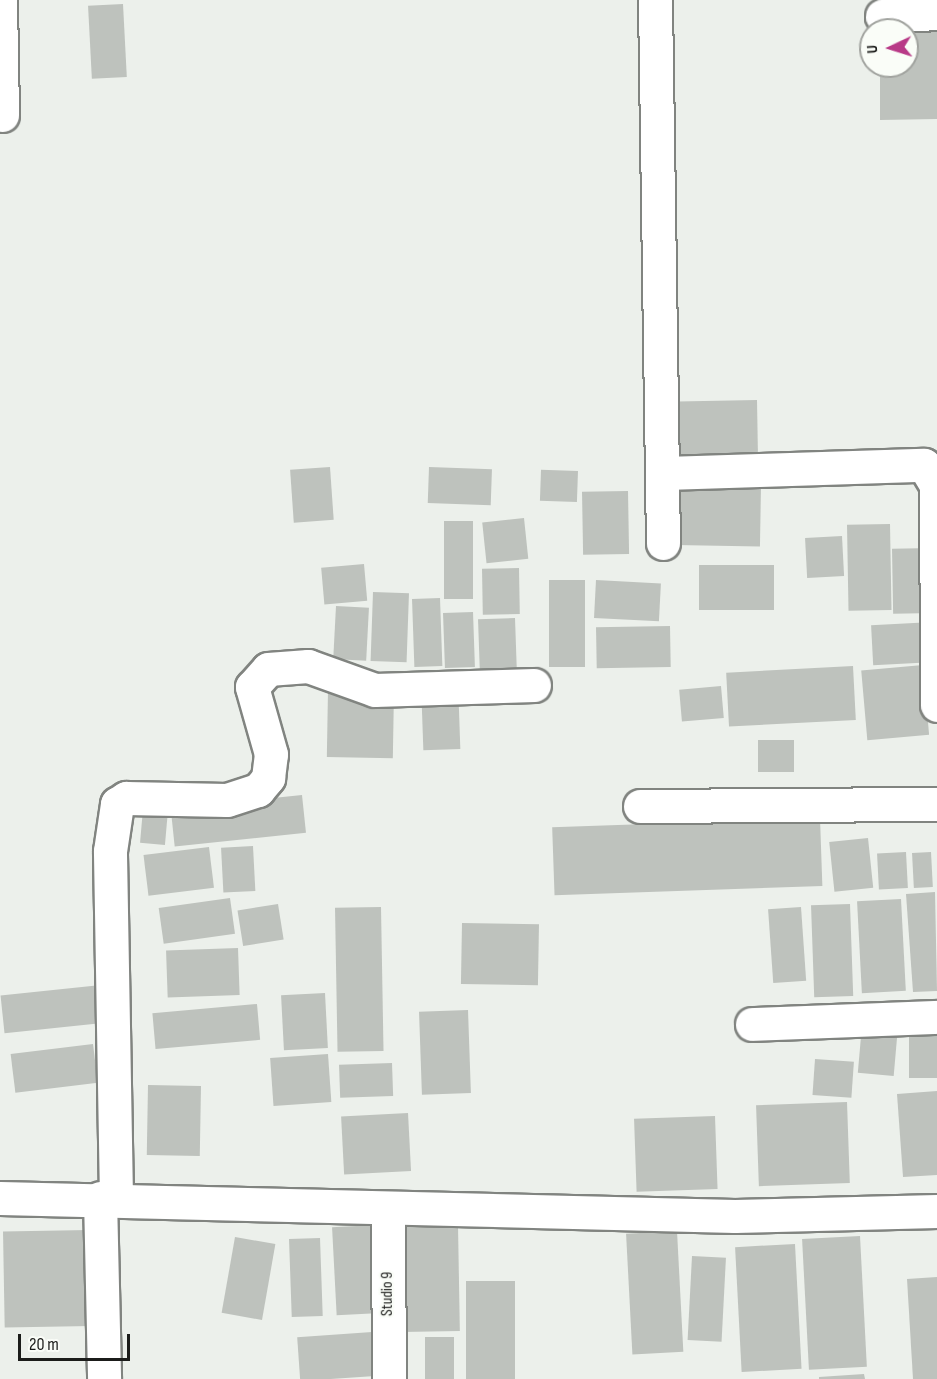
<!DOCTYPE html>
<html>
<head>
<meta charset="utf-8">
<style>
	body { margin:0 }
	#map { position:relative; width:937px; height:1379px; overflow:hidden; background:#ecf0eb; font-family:"Sofia Sans Condensed",sans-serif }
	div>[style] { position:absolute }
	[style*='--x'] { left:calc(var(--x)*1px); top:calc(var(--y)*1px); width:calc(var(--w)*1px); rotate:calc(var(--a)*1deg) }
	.building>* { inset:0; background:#bec2bd; transform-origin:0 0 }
	.roads { filter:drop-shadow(2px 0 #818480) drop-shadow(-2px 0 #818480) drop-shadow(0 2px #818480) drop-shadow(0 -2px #818480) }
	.minor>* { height:33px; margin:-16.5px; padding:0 16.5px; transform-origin:16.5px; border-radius:16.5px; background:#fff }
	span { translate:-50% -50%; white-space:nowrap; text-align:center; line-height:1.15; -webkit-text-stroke:5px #fafdf8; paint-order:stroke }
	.street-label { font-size:16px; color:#1b1c1a }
	.north { position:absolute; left:859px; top:18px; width:60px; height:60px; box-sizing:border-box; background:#fafdf8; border:2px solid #a1a39f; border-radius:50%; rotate:266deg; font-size:16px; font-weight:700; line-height:24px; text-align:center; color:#1b1c1a }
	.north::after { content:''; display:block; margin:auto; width:21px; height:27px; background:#b83a87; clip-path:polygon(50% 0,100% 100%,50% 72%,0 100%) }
	.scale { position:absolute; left:18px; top:1334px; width:112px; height:27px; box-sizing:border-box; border:3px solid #1b1c1a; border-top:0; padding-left:8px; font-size:18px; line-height:21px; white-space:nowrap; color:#1b1c1a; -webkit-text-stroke:4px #fafdf8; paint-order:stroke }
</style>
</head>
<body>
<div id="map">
	<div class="building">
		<div style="left:123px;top:4px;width:73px;height:35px;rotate:87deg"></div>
		<div style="clip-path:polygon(937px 28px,937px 119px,880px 120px,880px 66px,907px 66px,907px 29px)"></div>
		<div style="left:757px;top:400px;width:58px;height:79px;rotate:89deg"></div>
		<div style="left:330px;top:467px;width:53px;height:40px;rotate:86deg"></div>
		<div style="left:429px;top:467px;width:63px;height:36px;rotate:2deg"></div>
		<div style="left:578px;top:471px;width:31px;height:37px;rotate:92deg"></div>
		<div style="left:676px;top:485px;width:85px;height:60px;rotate:1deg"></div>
		<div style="left:628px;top:491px;width:63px;height:46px;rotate:89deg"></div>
		<div style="left:524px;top:518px;width:41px;height:42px;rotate:84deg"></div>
		<div style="left:444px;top:521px;width:29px;height:78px"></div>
		<div style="left:890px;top:524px;width:86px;height:43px;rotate:89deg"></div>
		<div style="left:842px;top:536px;width:40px;height:37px;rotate:87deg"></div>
		<div style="left:933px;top:548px;width:65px;height:41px;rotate:89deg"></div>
		<div style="left:364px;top:564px;width:37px;height:43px;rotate:85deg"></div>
		<div style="left:699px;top:565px;width:75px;height:45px"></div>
		<div style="left:519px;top:568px;width:46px;height:37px;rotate:89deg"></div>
		<div style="left:549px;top:580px;width:36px;height:87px"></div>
		<div style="left:596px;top:580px;width:65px;height:38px;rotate:3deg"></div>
		<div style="left:373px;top:592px;width:36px;height:69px;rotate:2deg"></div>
		<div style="left:440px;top:598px;width:68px;height:28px;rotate:88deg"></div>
		<div style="left:336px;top:606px;width:33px;height:53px;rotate:3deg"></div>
		<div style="left:473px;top:612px;width:55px;height:30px;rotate:88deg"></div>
		<div style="left:515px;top:618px;width:51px;height:37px;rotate:88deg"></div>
		<div style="left:933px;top:622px;width:40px;height:62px;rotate:87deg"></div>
		<div style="left:670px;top:626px;width:41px;height:74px;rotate:89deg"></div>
		<div style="left:923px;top:665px;width:70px;height:62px;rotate:85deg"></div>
		<div style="left:853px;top:666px;width:54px;height:127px;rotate:87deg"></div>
		<div style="left:458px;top:682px;width:67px;height:37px;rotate:88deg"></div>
		<div style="left:721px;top:686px;width:32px;height:42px;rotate:85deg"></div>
		<div style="left:328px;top:690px;width:66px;height:67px;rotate:1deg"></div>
		<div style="left:758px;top:740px;width:36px;height:32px"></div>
		<div style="left:302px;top:795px;width:38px;height:132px;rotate:84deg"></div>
		<div style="left:143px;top:809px;width:25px;height:34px;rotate:5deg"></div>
		<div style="left:820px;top:818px;width:68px;height:268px;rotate:88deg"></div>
		<div style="left:868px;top:838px;width:50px;height:39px;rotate:84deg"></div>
		<div style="left:253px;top:846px;width:45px;height:32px;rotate:87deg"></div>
		<div style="left:209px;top:847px;width:41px;height:66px;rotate:83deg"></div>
		<div style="left:906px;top:852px;width:36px;height:29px;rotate:87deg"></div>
		<div style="left:931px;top:852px;width:35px;height:19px;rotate:87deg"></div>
		<div style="clip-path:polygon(935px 892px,937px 991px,913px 992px,906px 894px)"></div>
		<div style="left:230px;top:898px;width:36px;height:72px;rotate:82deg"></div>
		<div style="left:901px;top:899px;width:92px;height:44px;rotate:87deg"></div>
		<div style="left:278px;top:904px;width:36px;height:41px;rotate:81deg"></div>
		<div style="left:850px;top:904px;width:92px;height:39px;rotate:88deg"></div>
		<div style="left:381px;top:907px;width:144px;height:46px;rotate:89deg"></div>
		<div style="left:801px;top:907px;width:74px;height:33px;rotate:86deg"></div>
		<div style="left:462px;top:923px;width:77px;height:61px;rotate:1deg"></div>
		<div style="left:238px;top:948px;width:47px;height:72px;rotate:88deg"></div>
		<div style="left:101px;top:985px;width:38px;height:101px;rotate:84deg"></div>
		<div style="left:325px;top:993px;width:55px;height:44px;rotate:87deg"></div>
		<div style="left:257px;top:1004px;width:36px;height:105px;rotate:85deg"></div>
		<div style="left:468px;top:1010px;width:83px;height:49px;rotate:88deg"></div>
		<div style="left:862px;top:1025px;width:36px;height:48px;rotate:5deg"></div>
		<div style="left:937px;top:1031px;width:47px;height:28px;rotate:90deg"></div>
		<div style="left:93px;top:1044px;width:39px;height:83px;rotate:83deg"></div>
		<div style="left:328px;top:1054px;width:48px;height:58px;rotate:86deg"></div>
		<div style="left:815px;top:1059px;width:39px;height:36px;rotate:4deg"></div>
		<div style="left:392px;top:1063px;width:33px;height:53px;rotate:88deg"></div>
		<div style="left:148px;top:1085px;width:53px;height:70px;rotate:1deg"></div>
		<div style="clip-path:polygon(937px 1091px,937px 1175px,903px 1177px,897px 1094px)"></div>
		<div style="left:847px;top:1102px;width:81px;height:91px;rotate:88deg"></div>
		<div style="left:408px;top:1113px;width:58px;height:67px;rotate:87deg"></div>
		<div style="left:715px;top:1116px;width:73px;height:81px;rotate:88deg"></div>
		<div style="left:376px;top:1225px;width:88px;height:44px;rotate:87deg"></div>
		<div style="left:458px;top:1225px;width:106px;height:58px;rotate:89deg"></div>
		<div style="left:89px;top:1230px;width:96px;height:86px;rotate:89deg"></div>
		<div style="left:677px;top:1231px;width:121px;height:51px;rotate:87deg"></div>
		<div style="left:860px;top:1236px;width:131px;height:58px;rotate:87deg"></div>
		<div style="left:235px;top:1237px;width:41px;height:77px;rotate:10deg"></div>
		<div style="left:320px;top:1238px;width:78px;height:31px;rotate:88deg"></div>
		<div style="left:795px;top:1244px;width:125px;height:60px;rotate:87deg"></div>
		<div style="left:692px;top:1256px;width:34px;height:84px;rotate:3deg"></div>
		<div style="clip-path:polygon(937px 1277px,937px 1379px,913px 1379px,907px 1279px)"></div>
		<div style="left:466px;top:1281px;width:49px;height:98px"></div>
		<div style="left:372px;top:1332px;width:44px;height:75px;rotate:86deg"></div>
		<div style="left:425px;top:1337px;width:29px;height:42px"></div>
		<div style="clip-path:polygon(864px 1374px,865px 1379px,819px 1379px,819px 1377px)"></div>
	</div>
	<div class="roads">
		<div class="minor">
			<div style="--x:0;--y:0;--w:115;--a:89"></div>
			<div style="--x:655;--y:0;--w:543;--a:89.16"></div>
			<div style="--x:882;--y:16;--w:55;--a:-3.1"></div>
			<div style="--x:665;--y:473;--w:259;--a:-1.8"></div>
			<div style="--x:924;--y:465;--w:23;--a:59"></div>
			<div style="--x:936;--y:485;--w:220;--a:89.7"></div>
			<div style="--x:640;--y:806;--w:297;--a:-0.4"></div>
			<div style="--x:752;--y:1024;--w:185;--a:-2.2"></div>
			<div style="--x:0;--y:1198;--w:735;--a:1.4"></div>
			<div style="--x:735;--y:1216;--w:202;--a:-1.4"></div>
			<div style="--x:100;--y:1198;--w:181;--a:88.7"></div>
			<div style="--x:116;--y:1198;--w:347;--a:-91"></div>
			<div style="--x:110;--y:851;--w:48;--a:-81.5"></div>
			<div style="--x:117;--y:804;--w:11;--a:-34"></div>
			<div style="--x:126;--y:798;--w:101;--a:1.1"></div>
			<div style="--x:227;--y:800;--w:33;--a:-18"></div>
			<div style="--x:258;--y:790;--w:16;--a:-50"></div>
			<div style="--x:268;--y:778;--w:24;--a:-83"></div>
			<div style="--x:271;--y:754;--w:70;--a:-105.8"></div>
			<div style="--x:252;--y:687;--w:24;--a:-48"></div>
			<div style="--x:268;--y:669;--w:40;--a:-4.3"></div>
			<div style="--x:308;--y:666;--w:71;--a:19.7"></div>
			<div style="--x:375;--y:690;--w:159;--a:-1.8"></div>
			<div style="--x:388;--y:1210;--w:169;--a:89.7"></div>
		</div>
	</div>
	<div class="street-label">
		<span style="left:388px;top:1294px;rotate:-90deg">Studio 9</span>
	</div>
	<div class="north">U</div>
	<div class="scale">20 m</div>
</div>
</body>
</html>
